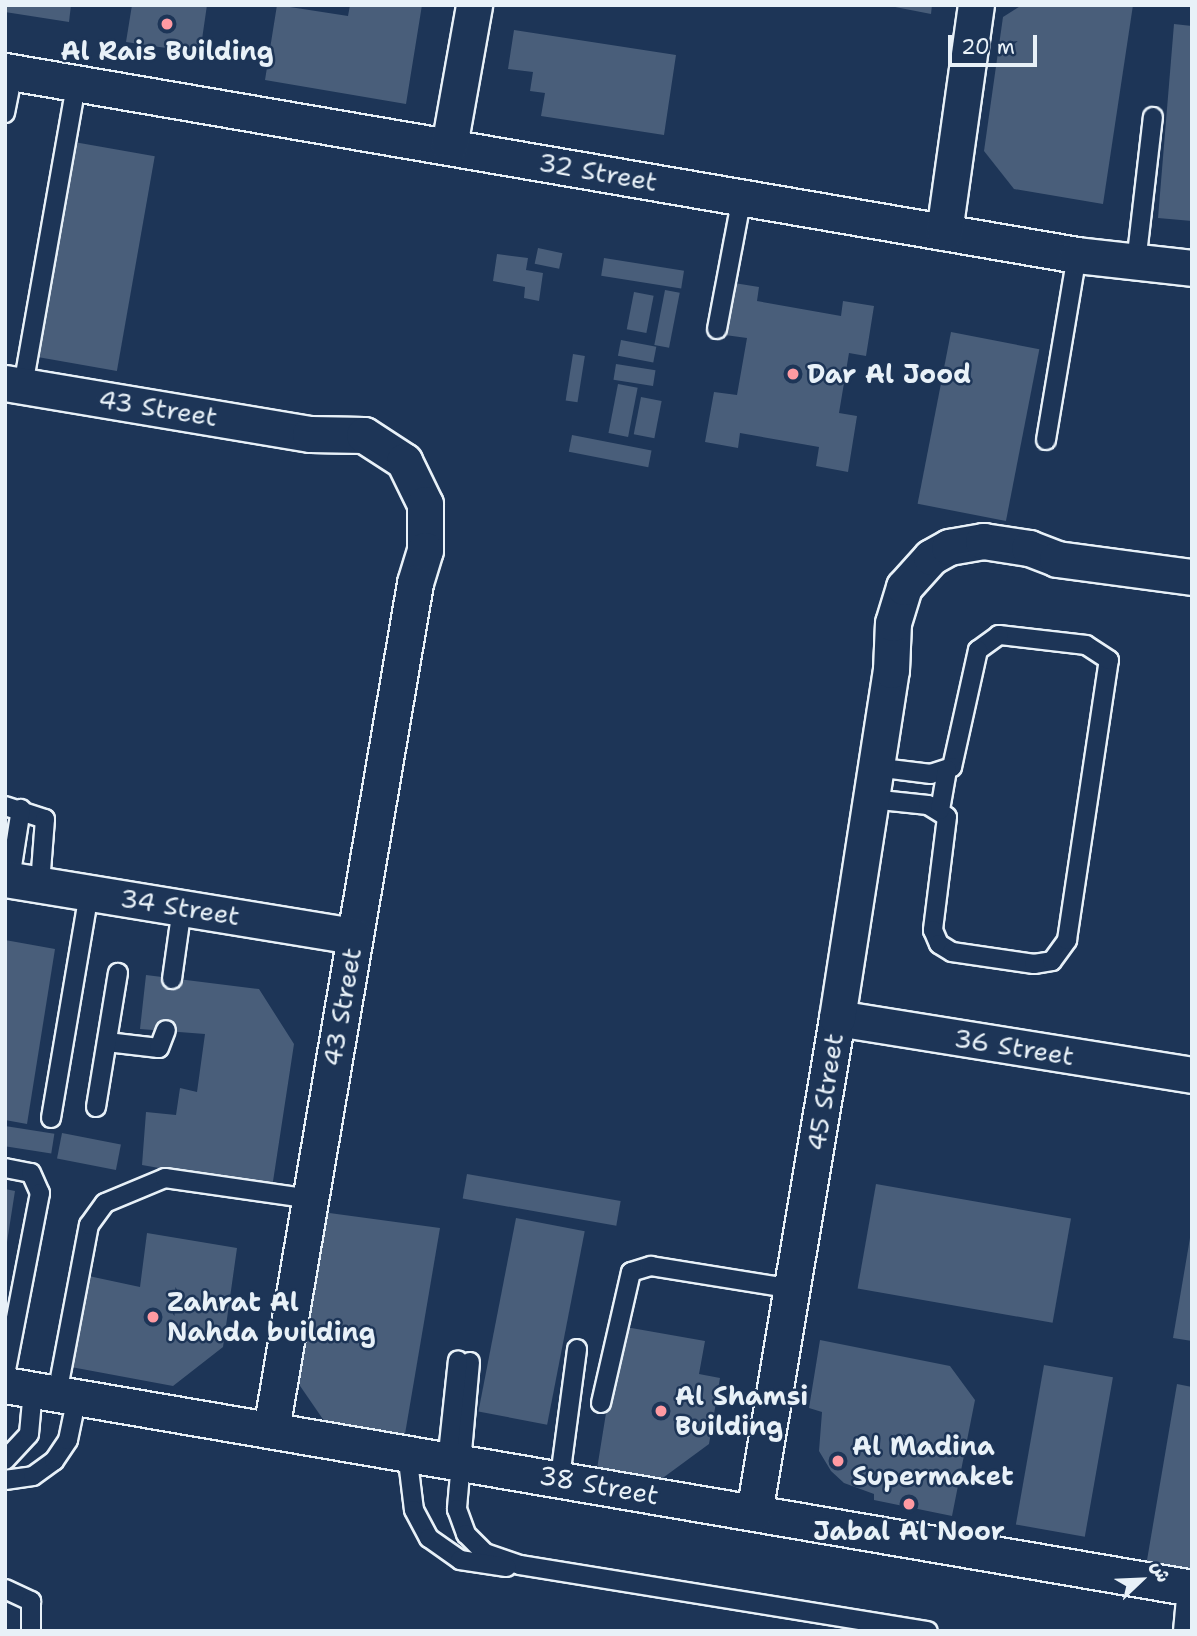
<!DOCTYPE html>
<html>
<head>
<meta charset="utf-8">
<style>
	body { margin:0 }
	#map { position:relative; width:1197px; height:1636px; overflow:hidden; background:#1d3557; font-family:"Shantell Sans","Playpen Sans Arabic",sans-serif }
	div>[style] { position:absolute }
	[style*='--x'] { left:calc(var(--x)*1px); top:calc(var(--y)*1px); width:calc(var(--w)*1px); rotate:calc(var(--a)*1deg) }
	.building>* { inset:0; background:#495e7a; transform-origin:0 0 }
	.roads { filter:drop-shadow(2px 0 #e8f1f8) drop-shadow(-2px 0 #e8f1f8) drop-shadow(0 2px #e8f1f8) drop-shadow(0 -2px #e8f1f8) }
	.service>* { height:18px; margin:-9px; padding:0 9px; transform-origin:9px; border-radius:9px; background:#1d3557 }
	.minor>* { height:35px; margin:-17.5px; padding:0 17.5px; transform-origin:17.5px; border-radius:17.5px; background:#1d3557 }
	.dots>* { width:19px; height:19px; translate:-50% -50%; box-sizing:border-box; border:4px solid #1d3557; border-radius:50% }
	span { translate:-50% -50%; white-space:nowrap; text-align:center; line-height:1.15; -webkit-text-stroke:5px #1d3557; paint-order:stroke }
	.poi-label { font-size:26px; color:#e8f1f8; font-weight:700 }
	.left { translate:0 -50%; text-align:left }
	.street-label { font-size:26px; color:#e8f1f8 }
	.frame { position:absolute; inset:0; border:7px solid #e8f1f8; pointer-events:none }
	.north { position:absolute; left:1106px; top:1545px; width:70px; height:70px; -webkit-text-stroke:5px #1d3557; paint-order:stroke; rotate:67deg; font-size:19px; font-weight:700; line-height:28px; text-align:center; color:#e8f1f8 }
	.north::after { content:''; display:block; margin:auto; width:24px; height:32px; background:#e8f1f8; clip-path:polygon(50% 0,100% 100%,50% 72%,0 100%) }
	.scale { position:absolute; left:948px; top:35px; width:89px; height:32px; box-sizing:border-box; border:4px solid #e8f1f8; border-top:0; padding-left:9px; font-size:21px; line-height:24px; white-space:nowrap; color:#e8f1f8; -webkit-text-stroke:5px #1d3557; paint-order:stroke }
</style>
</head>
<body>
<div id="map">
	<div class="building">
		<div style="clip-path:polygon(5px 5px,71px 5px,69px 22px,5px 12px)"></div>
		<div style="clip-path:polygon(132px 5px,207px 5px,200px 53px,126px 42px)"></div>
		<div style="clip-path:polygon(277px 5px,348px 16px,350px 5px,422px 5px,406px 104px,265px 80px)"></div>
		<div style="clip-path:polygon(885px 5px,932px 5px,931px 14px)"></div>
		<div style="clip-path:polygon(1022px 5px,1133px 5px,1103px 204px,1014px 189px,984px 151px,1003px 17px)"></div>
		<div style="clip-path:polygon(1174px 24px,1192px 26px,1192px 221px,1158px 218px)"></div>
		<div style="clip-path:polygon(514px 30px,676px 55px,664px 135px,541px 116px,545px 93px,530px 91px,533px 72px,508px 69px)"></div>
		<div style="left:74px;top:142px;width:82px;height:218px;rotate:10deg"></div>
		<div style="left:538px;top:248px;width:25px;height:16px;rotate:12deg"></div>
		<div style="clip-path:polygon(497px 254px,528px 258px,526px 270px,543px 273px,539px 301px,524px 298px,525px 287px,493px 281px)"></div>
		<div style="left:604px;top:258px;width:81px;height:18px;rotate:9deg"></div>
		<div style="clip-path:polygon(734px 283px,759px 287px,757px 301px,841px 316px,843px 301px,874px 306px,866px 356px,849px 353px,839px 413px,857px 416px,848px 472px,816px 466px,819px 447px,740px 433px,738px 448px,705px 442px,714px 392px,737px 395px,747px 338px,725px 335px)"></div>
		<div style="left:665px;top:290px;width:15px;height:56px;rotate:11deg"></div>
		<div style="left:634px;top:292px;width:20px;height:38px;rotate:11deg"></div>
		<div style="left:951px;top:332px;width:90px;height:175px;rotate:11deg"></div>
		<div style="left:621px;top:340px;width:36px;height:16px;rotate:11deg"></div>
		<div style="left:573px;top:354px;width:12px;height:47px;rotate:9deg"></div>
		<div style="left:616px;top:364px;width:40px;height:16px;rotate:9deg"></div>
		<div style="left:618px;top:384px;width:20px;height:50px;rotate:11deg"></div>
		<div style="left:641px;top:397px;width:21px;height:38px;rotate:11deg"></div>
		<div style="left:572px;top:435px;width:81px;height:17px;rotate:11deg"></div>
		<div style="clip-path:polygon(5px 940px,55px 949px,27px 1124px,5px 1120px)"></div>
		<div style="clip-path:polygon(146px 975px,259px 989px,294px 1044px,272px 1188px,142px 1165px,146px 1112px,176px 1115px,180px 1088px,197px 1092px,205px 1034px,140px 1029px)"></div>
		<div style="left:5px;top:1126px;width:50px;height:20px;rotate:9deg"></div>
		<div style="left:62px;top:1133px;width:60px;height:26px;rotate:11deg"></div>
		<div style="left:467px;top:1174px;width:156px;height:25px;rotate:10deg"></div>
		<div style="left:876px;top:1184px;width:198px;height:106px;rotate:10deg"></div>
		<div style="clip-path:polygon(5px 1189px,15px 1191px,7px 1242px,5px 1242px)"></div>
		<div style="clip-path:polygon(322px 1212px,440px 1228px,405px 1434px,329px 1428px,296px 1380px)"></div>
		<div style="left:516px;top:1218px;width:70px;height:197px;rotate:11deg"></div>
		<div style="clip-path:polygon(147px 1233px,237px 1248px,223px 1347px,173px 1386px,71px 1367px,84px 1275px,140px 1287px)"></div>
		<div style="clip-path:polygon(1190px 1238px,1192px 1238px,1192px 1341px,1173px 1338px)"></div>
		<div style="clip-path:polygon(620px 1326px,705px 1341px,699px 1374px,720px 1378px,709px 1444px,660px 1480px,597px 1469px)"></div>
		<div style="clip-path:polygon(820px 1340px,950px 1366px,975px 1400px,952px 1516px,874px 1500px,874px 1494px,844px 1483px,831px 1471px,819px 1451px,822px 1412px,809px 1408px)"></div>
		<div style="left:1044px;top:1365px;width:70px;height:162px;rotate:10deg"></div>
		<div style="clip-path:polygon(1177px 1384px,1192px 1387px,1192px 1574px,1146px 1566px)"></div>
	</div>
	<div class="roads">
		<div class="service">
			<div style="--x:5;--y:113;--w:41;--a:-78.7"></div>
			<div style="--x:1136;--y:263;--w:147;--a:-83.4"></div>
			<div style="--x:717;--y:329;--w:134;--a:-79.3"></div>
			<div style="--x:23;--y:386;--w:307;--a:-80"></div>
			<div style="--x:1046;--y:440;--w:188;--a:-80.5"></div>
			<div style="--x:871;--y:799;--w:57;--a:6"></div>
			<div style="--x:928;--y:805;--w:22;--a:32"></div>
			<div style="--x:947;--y:817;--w:114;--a:97.1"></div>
			<div style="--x:933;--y:930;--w:15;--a:67"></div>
			<div style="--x:939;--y:944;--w:15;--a:32"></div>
			<div style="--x:952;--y:952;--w:83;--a:8.3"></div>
			<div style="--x:1034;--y:964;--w:18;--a:-9"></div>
			<div style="--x:1052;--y:961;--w:26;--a:-54"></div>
			<div style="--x:1067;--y:940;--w:283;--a:-81.5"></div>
			<div style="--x:1109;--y:660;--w:27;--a:-147"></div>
			<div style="--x:1086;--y:645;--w:88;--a:-173.4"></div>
			<div style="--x:999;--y:635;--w:26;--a:144"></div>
			<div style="--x:978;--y:650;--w:120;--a:102.5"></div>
			<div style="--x:952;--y:767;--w:22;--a:162"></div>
			<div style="--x:931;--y:774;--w:56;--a:-172.9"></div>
			<div style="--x:5;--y:806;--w:42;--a:18"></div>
			<div style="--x:45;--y:819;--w:65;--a:94.4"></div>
			<div style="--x:940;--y:810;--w:41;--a:-80.1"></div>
			<div style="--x:10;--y:879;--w:71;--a:-81.1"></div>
			<div style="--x:172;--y:979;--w:72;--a:-82"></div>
			<div style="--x:107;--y:1042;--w:52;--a:6.6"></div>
			<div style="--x:159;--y:1048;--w:19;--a:-69"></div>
			<div style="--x:96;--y:1107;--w:136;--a:-80.7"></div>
			<div style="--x:51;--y:1118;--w:228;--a:-80.4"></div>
			<div style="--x:5;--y:1168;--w:26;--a:11"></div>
			<div style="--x:31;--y:1173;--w:22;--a:66"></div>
			<div style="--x:40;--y:1193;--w:184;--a:100.9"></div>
			<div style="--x:470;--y:1362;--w:148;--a:95.1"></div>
			<div style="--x:457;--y:1509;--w:27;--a:70"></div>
			<div style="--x:466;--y:1534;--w:27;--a:45"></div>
			<div style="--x:485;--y:1553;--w:37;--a:19"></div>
			<div style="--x:520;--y:1565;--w:413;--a:9.2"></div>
			<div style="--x:57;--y:1394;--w:172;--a:-79.3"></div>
			<div style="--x:89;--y:1225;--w:27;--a:-54"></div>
			<div style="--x:105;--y:1203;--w:65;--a:-22.6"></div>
			<div style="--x:165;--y:1178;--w:147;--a:8.2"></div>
			<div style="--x:601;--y:1403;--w:134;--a:-77.1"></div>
			<div style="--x:631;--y:1272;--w:21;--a:-17"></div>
			<div style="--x:651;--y:1266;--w:144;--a:9.2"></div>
			<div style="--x:449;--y:1444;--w:84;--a:-83.9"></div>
			<div style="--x:407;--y:1453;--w:57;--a:83"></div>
			<div style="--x:414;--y:1510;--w:32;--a:62"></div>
			<div style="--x:429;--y:1538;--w:38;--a:35"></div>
			<div style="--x:460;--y:1560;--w:47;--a:8.7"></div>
			<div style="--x:5;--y:1460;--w:35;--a:-47"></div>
			<div style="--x:29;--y:1434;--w:44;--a:-84.8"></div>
			<div style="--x:560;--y:1477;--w:129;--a:-82.4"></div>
			<div style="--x:5;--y:1480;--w:28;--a:-8"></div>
			<div style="--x:33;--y:1476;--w:26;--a:-36"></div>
			<div style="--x:54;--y:1461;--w:25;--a:-56"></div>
			<div style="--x:68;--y:1440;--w:44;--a:-78.2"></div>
			<div style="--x:5;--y:1589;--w:29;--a:25"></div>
			<div style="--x:31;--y:1601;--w:30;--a:90"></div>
			<div style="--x:1183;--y:1631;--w:44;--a:-84.8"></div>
		</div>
		<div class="minor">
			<div style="--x:5;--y:71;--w:1088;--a:9.74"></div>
			<div style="--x:1077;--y:255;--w:116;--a:6.4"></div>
			<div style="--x:449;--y:146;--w:143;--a:-79.9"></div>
			<div style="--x:944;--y:232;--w:229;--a:-82"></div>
			<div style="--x:5;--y:383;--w:309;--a:9.5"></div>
			<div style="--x:310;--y:434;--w:54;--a:1.1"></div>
			<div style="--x:364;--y:435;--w:48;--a:33"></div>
			<div style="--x:404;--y:461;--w:48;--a:64"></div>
			<div style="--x:425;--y:504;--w:46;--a:90"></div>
			<div style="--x:425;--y:550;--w:34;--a:107"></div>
			<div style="--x:415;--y:583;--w:859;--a:99.65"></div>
			<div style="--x:5;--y:879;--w:354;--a:9.3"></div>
			<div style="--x:837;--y:1018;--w:360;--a:9.1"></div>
			<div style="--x:5;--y:1385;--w:1204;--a:9.7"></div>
			<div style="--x:754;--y:1513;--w:502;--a:-80.48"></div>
			<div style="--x:837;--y:1018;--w:352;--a:-81.2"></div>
			<div style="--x:891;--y:670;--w:47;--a:-87.6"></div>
			<div style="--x:893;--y:623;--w:38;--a:-73"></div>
			<div style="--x:904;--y:587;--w:40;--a:-48"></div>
			<div style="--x:931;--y:557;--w:21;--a:-29"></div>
			<div style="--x:949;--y:547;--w:35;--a:-10"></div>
			<div style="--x:983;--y:541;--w:47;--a:8.7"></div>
			<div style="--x:1029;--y:548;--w:30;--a:21"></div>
			<div style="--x:1057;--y:559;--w:136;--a:7.6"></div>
		</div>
	</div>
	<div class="dots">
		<div style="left:167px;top:24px;background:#ff9aa2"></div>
		<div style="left:793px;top:374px;background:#ff9aa2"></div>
		<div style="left:153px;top:1317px;background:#ff9aa2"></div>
		<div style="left:661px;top:1411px;background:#ff9aa2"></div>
		<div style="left:838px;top:1461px;background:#ff9aa2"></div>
		<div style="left:909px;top:1504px;background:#ff9aa2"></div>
	</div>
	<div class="poi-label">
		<span style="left:167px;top:51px">Al Rais Building</span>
		<span class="left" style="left:807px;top:374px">Dar Al Jood</span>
		<span class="left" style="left:167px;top:1317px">Zahrat Al<br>Nahda building</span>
		<span class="left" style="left:675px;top:1411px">Al Shamsi<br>Building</span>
		<span class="left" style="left:852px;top:1461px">Al Madina<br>Supermaket</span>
		<span style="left:909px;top:1531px">Jabal Al Noor</span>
	</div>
	<div class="street-label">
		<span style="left:598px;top:172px;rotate:10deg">32 Street</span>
		<span style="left:158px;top:408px;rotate:9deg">43 Street</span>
		<span style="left:180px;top:907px;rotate:9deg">34 Street</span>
		<span style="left:342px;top:1007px;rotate:-80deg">43 Street</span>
		<span style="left:1014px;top:1047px;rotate:9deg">36 Street</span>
		<span style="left:825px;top:1092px;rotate:-81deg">45 Street</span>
		<span style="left:599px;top:1485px;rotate:10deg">38 Street</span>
	</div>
	<div class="frame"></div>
	<div class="north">ش</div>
	<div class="scale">20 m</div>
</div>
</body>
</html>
